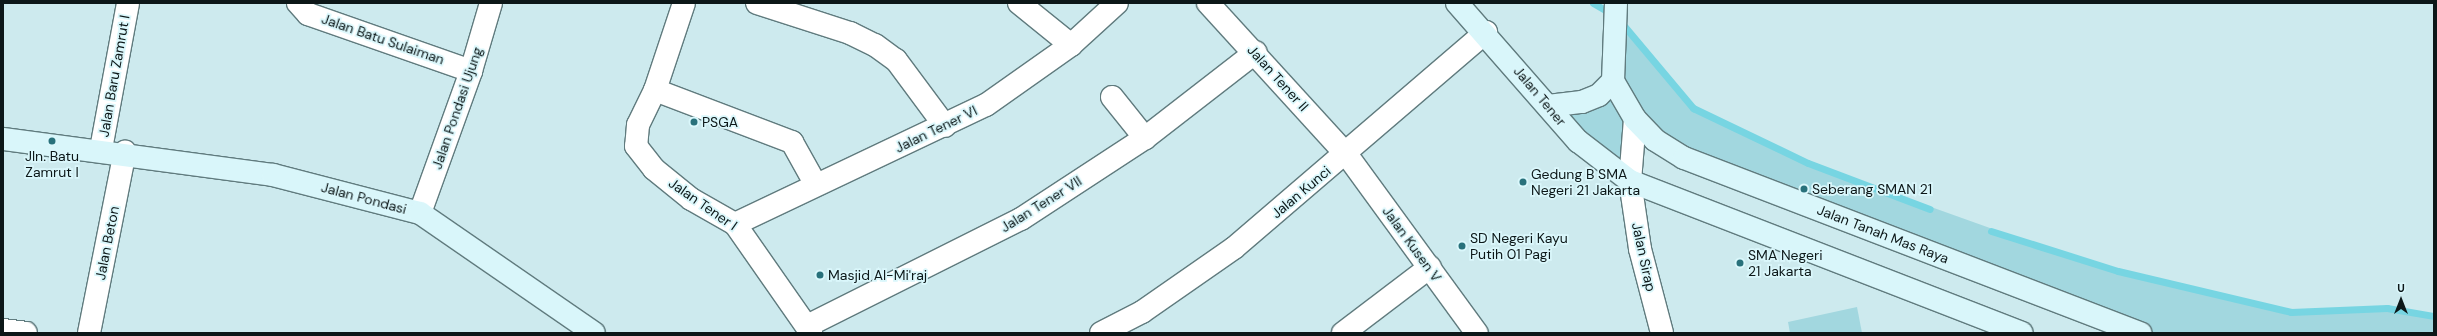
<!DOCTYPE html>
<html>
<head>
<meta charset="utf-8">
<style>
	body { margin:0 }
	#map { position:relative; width:2437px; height:336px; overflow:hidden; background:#cdeaee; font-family:"DM Sans",sans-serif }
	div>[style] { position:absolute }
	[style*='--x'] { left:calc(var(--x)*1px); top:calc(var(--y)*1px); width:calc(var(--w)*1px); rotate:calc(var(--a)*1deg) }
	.green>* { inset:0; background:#a2d7df }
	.stream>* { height:7px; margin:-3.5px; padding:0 3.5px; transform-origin:3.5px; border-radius:3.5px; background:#77d5e2 }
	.roads { filter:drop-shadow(1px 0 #607b7e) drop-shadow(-1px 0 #607b7e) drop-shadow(0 1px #607b7e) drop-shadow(0 -1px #607b7e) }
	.street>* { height:22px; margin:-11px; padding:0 11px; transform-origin:11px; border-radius:11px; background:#fff }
	.secondary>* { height:22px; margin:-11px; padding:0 11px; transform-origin:11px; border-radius:11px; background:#d9f6fa }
	.dots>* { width:11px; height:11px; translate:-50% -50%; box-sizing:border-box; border:2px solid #daf7fb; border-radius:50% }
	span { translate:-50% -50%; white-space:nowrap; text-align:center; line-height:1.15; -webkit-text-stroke:3.5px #daf7fb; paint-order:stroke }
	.street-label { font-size:14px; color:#0c1718 }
	.poi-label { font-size:14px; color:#0c1718 }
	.left { translate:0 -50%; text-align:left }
	.frame { position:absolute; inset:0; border:4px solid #0c1718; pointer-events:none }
	.north { position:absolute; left:2381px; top:280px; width:40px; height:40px; -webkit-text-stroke:3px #daf7fb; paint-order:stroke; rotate:0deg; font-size:11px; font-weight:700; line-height:16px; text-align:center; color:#0c1718 }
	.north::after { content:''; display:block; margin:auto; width:14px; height:18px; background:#0c1718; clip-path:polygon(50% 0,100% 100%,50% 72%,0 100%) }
</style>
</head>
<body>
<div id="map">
	<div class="green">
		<div style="clip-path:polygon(1616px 17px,1693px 108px,1808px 163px,2071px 257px,2291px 312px,2387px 308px,2434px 316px,2434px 333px,2153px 333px,1733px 177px,1635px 119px,1630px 181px,1548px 106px,1599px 95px)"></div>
		<div style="clip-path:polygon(1857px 307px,1862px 333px,1790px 333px,1788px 322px)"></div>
	</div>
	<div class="stream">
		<div style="--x:1593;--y:3;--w:22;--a:30"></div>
		<div style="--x:1620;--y:21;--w:114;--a:50"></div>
		<div style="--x:1693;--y:108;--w:127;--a:25.6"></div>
		<div style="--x:1808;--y:163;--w:130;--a:20.7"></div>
		<div style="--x:1991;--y:231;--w:133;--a:17.5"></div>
		<div style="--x:2118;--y:271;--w:178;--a:13.3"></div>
		<div style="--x:2291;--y:312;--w:96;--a:-2.4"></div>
		<div style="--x:2387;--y:308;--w:48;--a:9.7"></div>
	</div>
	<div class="roads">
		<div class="street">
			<div style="--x:298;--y:3;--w:15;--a:48"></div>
			<div style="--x:308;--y:14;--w:173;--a:19.3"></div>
			<div style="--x:684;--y:3;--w:92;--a:108.4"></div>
			<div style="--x:655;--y:90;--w:39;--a:116"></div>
			<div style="--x:638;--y:125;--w:21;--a:95"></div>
			<div style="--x:636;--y:146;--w:29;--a:52"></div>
			<div style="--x:654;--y:169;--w:48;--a:39"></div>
			<div style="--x:691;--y:199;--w:51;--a:29.6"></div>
			<div style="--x:735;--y:224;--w:133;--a:55.1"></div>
			<div style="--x:757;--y:3;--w:98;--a:17.9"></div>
			<div style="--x:850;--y:33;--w:28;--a:26"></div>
			<div style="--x:875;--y:45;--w:26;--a:36"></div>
			<div style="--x:896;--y:60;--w:82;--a:53.4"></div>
			<div style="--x:1019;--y:3;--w:67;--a:38.9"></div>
			<div style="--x:1208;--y:3;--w:206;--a:47.6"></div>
			<div style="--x:1347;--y:155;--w:220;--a:53.9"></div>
			<div style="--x:655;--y:90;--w:147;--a:20.8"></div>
			<div style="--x:792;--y:142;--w:49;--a:60.8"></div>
			<div style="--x:1112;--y:97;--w:53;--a:51.2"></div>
			<div style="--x:1635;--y:119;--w:62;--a:94.6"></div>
			<div style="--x:1630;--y:181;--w:69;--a:81.6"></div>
			<div style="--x:1640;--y:249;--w:87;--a:75.3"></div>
			<div style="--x:101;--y:149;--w:148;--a:-79.5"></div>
			<div style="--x:420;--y:213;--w:151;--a:-70.2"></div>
			<div style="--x:471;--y:71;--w:71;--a:-73.6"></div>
			<div style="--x:735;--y:224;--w:278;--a:-25.4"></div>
			<div style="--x:986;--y:105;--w:104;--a:-35.2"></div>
			<div style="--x:1071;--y:45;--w:62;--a:-42.4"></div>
			<div style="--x:807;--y:326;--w:239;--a:-26.6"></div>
			<div style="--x:1021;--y:219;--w:148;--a:-33.2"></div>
			<div style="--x:1145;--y:138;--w:140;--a:-37.8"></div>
			<div style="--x:3;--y:330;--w:23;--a:7"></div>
			<div style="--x:89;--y:333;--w:185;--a:-78.8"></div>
			<div style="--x:1101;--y:333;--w:46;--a:-27.1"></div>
			<div style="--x:1142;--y:312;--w:112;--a:-34.8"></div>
			<div style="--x:1234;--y:248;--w:332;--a:-40.6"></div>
			<div style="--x:1343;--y:333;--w:109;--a:-37.2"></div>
		</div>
		<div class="secondary">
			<div style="--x:1457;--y:3;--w:184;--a:48.8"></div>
			<div style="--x:1578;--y:141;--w:66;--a:37.6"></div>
			<div style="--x:1630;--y:181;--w:420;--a:21.2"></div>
			<div style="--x:1616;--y:3;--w:78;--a:92.2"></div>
			<div style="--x:1613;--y:81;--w:44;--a:59.9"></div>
			<div style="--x:1635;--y:119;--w:29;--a:46"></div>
			<div style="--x:1655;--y:140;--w:34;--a:32"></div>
			<div style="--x:1684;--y:158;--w:489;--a:21"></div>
			<div style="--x:1548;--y:106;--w:34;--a:-7"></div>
			<div style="--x:1582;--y:102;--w:18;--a:-22"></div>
			<div style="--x:1599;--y:95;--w:20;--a:-45"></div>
			<div style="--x:3;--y:139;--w:272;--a:7.6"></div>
			<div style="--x:273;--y:175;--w:152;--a:14.5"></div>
			<div style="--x:420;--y:213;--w:211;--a:34.6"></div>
		</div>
	</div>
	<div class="dots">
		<div style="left:694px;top:122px;background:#28717b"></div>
		<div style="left:52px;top:141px;background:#28717b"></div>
		<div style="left:1523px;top:182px;background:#28717b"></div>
		<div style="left:1804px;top:189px;background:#28717b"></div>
		<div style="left:1462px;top:246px;background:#28717b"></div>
		<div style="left:1740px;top:263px;background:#28717b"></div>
		<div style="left:820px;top:275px;background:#28717b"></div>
	</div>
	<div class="street-label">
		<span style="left:383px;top:39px;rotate:19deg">Jalan Batu Sulaiman</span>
		<span style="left:114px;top:76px;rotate:-80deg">Jalan Baru Zamrut I</span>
		<span style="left:1278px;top:78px;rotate:48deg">Jalan Tener II</span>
		<span style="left:1540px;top:96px;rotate:50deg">Jalan Tener</span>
		<span style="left:457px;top:108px;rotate:-71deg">Jalan Pondasi Ujung</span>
		<span style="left:936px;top:129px;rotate:-26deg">Jalan Tener VI</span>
		<span style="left:1301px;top:192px;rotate:-40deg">Jalan Kunci</span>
		<span style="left:364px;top:198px;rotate:15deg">Jalan Pondasi</span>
		<span style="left:703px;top:204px;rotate:35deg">Jalan Tener I</span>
		<span style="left:1041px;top:204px;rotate:-32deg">Jalan Tener VII</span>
		<span style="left:1883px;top:234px;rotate:21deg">Jalan Tanah Mas Raya</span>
		<span style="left:107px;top:243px;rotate:-79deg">Jalan Beton</span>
		<span style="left:1412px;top:244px;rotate:54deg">Jalan Kusen V</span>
		<span style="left:1644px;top:257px;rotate:78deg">Jalan Sirap</span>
	</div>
	<div class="poi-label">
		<span class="left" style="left:702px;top:122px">PSGA</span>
		<span style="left:52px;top:164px">Jln. Batu<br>Zamrut I</span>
		<span class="left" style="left:1531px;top:182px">Gedung B SMA<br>Negeri 21 Jakarta</span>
		<span class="left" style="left:1812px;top:189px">Seberang SMAN 21</span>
		<span class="left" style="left:1470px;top:246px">SD Negeri Kayu<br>Putih 01 Pagi</span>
		<span class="left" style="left:1748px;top:263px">SMA Negeri<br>21 Jakarta</span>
		<span class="left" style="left:828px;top:275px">Masjid Al-Mi'raj</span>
	</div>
	<div class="frame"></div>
	<div class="north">U</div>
</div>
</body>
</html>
